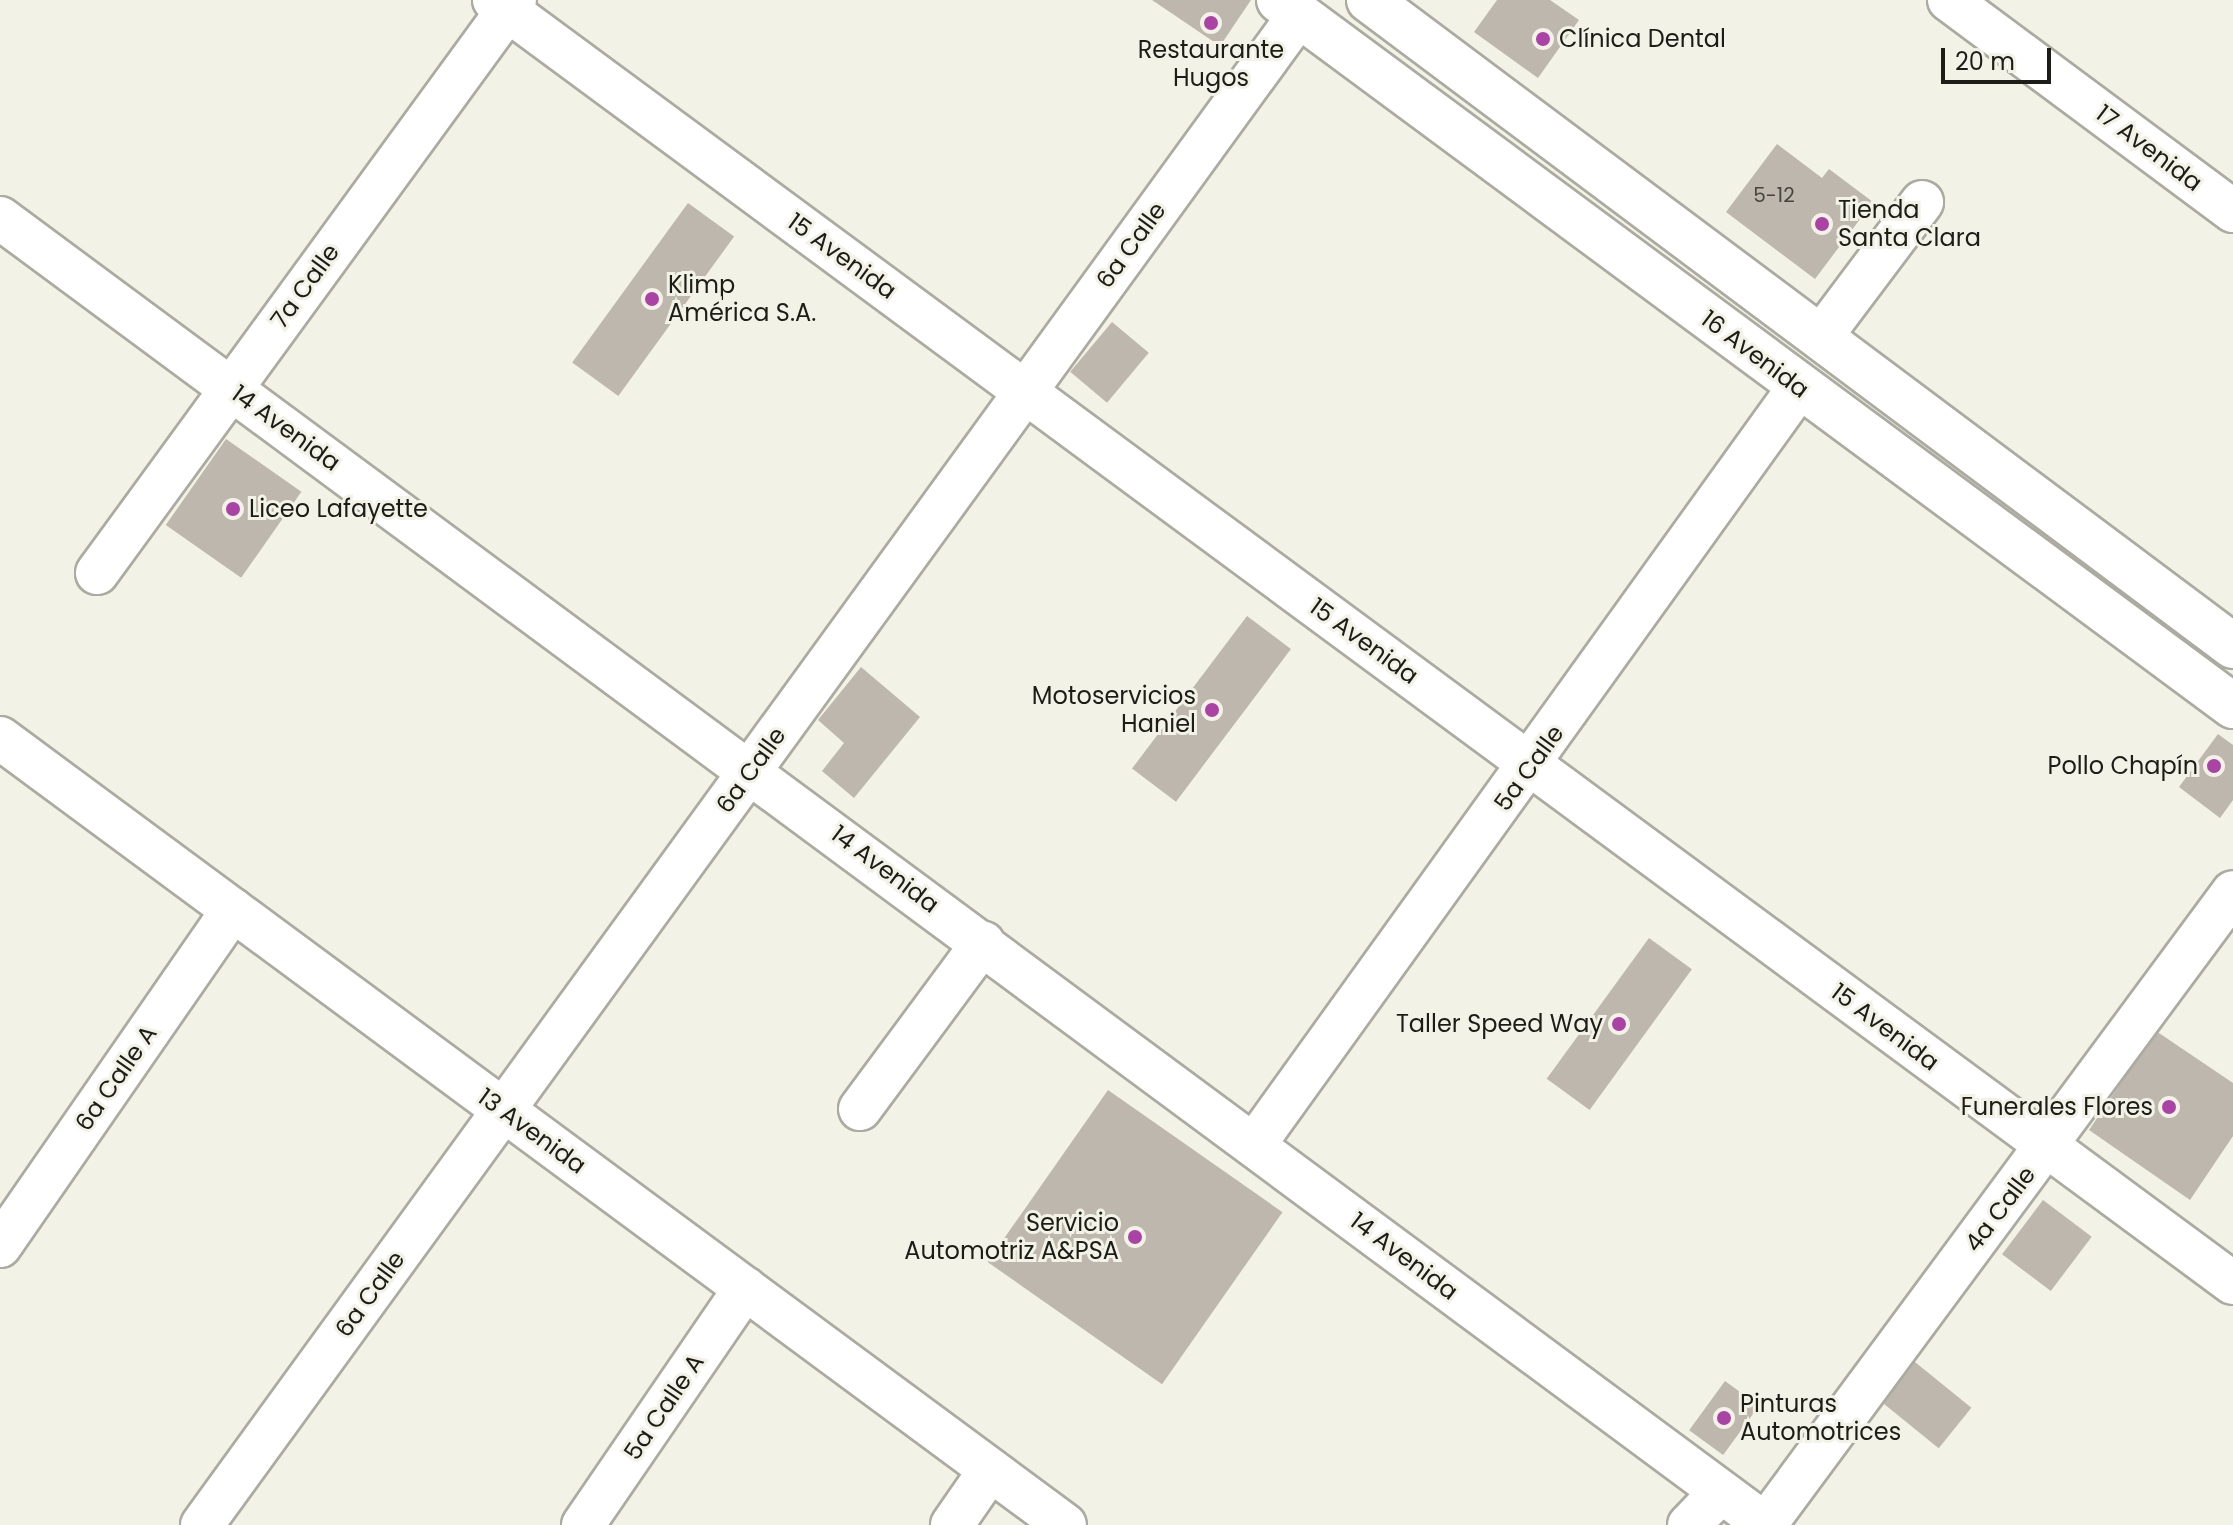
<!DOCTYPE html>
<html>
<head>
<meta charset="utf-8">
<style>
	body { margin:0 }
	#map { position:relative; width:2233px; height:1525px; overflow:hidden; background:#f2f2e6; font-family:Poppins,sans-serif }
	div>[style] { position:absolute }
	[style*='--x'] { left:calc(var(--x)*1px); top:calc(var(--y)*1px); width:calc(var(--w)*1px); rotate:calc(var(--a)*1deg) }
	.building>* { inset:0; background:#bdb7ad; transform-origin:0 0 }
	.roads { filter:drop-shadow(2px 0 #acaba0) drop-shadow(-2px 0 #acaba0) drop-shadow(0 2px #acaba0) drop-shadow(0 -2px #acaba0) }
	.minor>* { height:42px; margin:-21px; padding:0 21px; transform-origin:21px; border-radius:21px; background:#fff }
	.major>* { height:44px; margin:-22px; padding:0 22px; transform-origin:22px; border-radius:22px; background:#fff }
	.dots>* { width:22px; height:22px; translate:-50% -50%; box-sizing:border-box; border:4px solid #f2f2e6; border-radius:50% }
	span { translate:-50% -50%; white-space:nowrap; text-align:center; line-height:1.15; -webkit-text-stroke:6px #f2f2e6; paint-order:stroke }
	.number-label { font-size:20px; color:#45443d }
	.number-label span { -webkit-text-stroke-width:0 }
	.poi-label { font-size:24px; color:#1d1d18 }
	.left { translate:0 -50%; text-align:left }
	.right { translate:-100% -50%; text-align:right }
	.street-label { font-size:24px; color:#1d1d18 }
	.scale { position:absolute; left:1941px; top:48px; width:110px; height:36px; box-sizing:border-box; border:4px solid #1d1d18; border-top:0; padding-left:10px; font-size:24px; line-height:28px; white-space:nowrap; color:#1d1d18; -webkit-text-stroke:6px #f2f2e6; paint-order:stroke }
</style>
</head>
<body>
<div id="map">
	<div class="building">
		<div style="clip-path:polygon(1152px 0,1251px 0,1220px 46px)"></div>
		<div style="clip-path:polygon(1497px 0,1550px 0,1579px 20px,1538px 78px,1474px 32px)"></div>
		<div style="clip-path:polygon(1777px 144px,1822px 178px,1829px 169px,1873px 202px,1815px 279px,1726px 212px)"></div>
		<div style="left:688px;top:203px;width:57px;height:197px;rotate:36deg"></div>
		<div style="left:1112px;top:322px;width:48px;height:65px;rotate:40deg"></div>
		<div style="left:226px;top:439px;width:92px;height:105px;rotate:35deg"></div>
		<div style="left:1247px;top:616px;width:55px;height:191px;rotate:37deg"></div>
		<div style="clip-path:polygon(861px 667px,920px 717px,854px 798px,822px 771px,844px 743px,818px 720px)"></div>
		<div style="clip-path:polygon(2218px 734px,2233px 745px,2233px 800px,2220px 818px,2179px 787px)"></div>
		<div style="left:1649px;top:938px;width:53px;height:174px;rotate:36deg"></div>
		<div style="clip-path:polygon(2156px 1031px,2233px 1083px,2233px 1136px,2190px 1200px,2089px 1130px)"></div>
		<div style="left:1108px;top:1090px;width:213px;height:210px;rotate:35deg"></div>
		<div style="left:2043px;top:1200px;width:61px;height:68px;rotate:37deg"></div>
		<div style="left:1910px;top:1358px;width:79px;height:52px;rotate:39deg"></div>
		<div style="left:1725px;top:1381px;width:42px;height:61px;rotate:36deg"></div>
	</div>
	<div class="roads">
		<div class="minor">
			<div style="--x:494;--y:0;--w:2161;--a:36.42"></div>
			<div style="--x:1949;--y:0;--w:354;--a:36.6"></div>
			<div style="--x:0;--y:218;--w:2197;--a:36.5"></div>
			<div style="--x:1820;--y:338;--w:170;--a:-53.1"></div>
			<div style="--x:97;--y:573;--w:709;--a:-53.89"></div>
			<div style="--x:0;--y:738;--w:1324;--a:36.46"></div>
			<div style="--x:860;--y:1109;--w:207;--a:-53.5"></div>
			<div style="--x:1254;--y:1145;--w:934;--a:-54.28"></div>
			<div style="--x:0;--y:1246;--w:409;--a:-55.3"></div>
			<div style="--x:202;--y:1525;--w:1866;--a:-54"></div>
			<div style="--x:583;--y:1525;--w:287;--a:-55.6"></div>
			<div style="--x:952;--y:1525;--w:67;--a:-55.4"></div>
			<div style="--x:1689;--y:1525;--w:46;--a:-45.9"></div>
			<div style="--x:1765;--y:1525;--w:787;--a:-53.52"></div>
		</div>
		<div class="major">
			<div style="--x:1279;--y:0;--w:1187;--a:36.5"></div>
			<div style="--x:1369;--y:0;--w:1079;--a:36.78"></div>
		</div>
	</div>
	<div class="dots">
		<div style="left:1211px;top:23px;background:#ab42a5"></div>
		<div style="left:1543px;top:39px;background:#ab42a5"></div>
		<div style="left:1822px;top:224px;background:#ab42a5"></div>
		<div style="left:652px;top:299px;background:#ab42a5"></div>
		<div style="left:233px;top:509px;background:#ab42a5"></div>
		<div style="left:1212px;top:710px;background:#ab42a5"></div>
		<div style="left:2214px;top:766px;background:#ab42a5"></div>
		<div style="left:1619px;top:1024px;background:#ab42a5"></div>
		<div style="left:2169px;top:1107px;background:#ab42a5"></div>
		<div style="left:1135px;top:1237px;background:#ab42a5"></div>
		<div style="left:1724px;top:1418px;background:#ab42a5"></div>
	</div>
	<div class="number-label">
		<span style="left:1774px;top:195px">5-12</span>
	</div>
	<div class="poi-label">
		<span class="left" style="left:1559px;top:39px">Clínica Dental</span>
		<span style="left:1211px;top:64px">Restaurante<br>Hugos</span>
		<span class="left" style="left:1838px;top:224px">Tienda<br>Santa Clara</span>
		<span class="left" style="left:668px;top:299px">Klimp<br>América S.A.</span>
		<span class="left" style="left:249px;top:509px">Liceo Lafayette</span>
		<span class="right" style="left:1196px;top:710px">Motoservicios<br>Haniel</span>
		<span class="right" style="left:2198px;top:766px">Pollo Chapín</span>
		<span class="right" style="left:1603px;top:1024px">Taller Speed Way</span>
		<span class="right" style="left:2153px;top:1107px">Funerales Flores</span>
		<span class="right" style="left:1119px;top:1237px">Servicio<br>Automotriz A&amp;PSA</span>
		<span class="left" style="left:1740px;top:1418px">Pinturas<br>Automotrices</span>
	</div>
	<div class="street-label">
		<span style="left:2149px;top:148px;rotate:37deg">17 Avenida</span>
		<span style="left:1131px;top:245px;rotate:-54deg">6a Calle</span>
		<span style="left:842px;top:256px;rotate:36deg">15 Avenida</span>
		<span style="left:305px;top:286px;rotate:-54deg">7a Calle</span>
		<span style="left:1755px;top:354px;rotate:37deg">16 Avenida</span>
		<span style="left:286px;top:428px;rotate:36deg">14 Avenida</span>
		<span style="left:1364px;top:641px;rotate:36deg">15 Avenida</span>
		<span style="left:1529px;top:768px;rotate:-54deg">5a Calle</span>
		<span style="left:751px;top:770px;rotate:-54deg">6a Calle</span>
		<span style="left:885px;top:869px;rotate:37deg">14 Avenida</span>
		<span style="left:1885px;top:1027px;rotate:37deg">15 Avenida</span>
		<span style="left:116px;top:1078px;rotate:-55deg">6a Calle A</span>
		<span style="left:532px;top:1131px;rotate:36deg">13 Avenida</span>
		<span style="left:2000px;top:1209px;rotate:-53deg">4a Calle</span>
		<span style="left:1404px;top:1256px;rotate:37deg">14 Avenida</span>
		<span style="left:370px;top:1294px;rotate:-54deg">6a Calle</span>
		<span style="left:664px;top:1407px;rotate:-56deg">5a Calle A</span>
	</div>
	<div class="scale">20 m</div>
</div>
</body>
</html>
